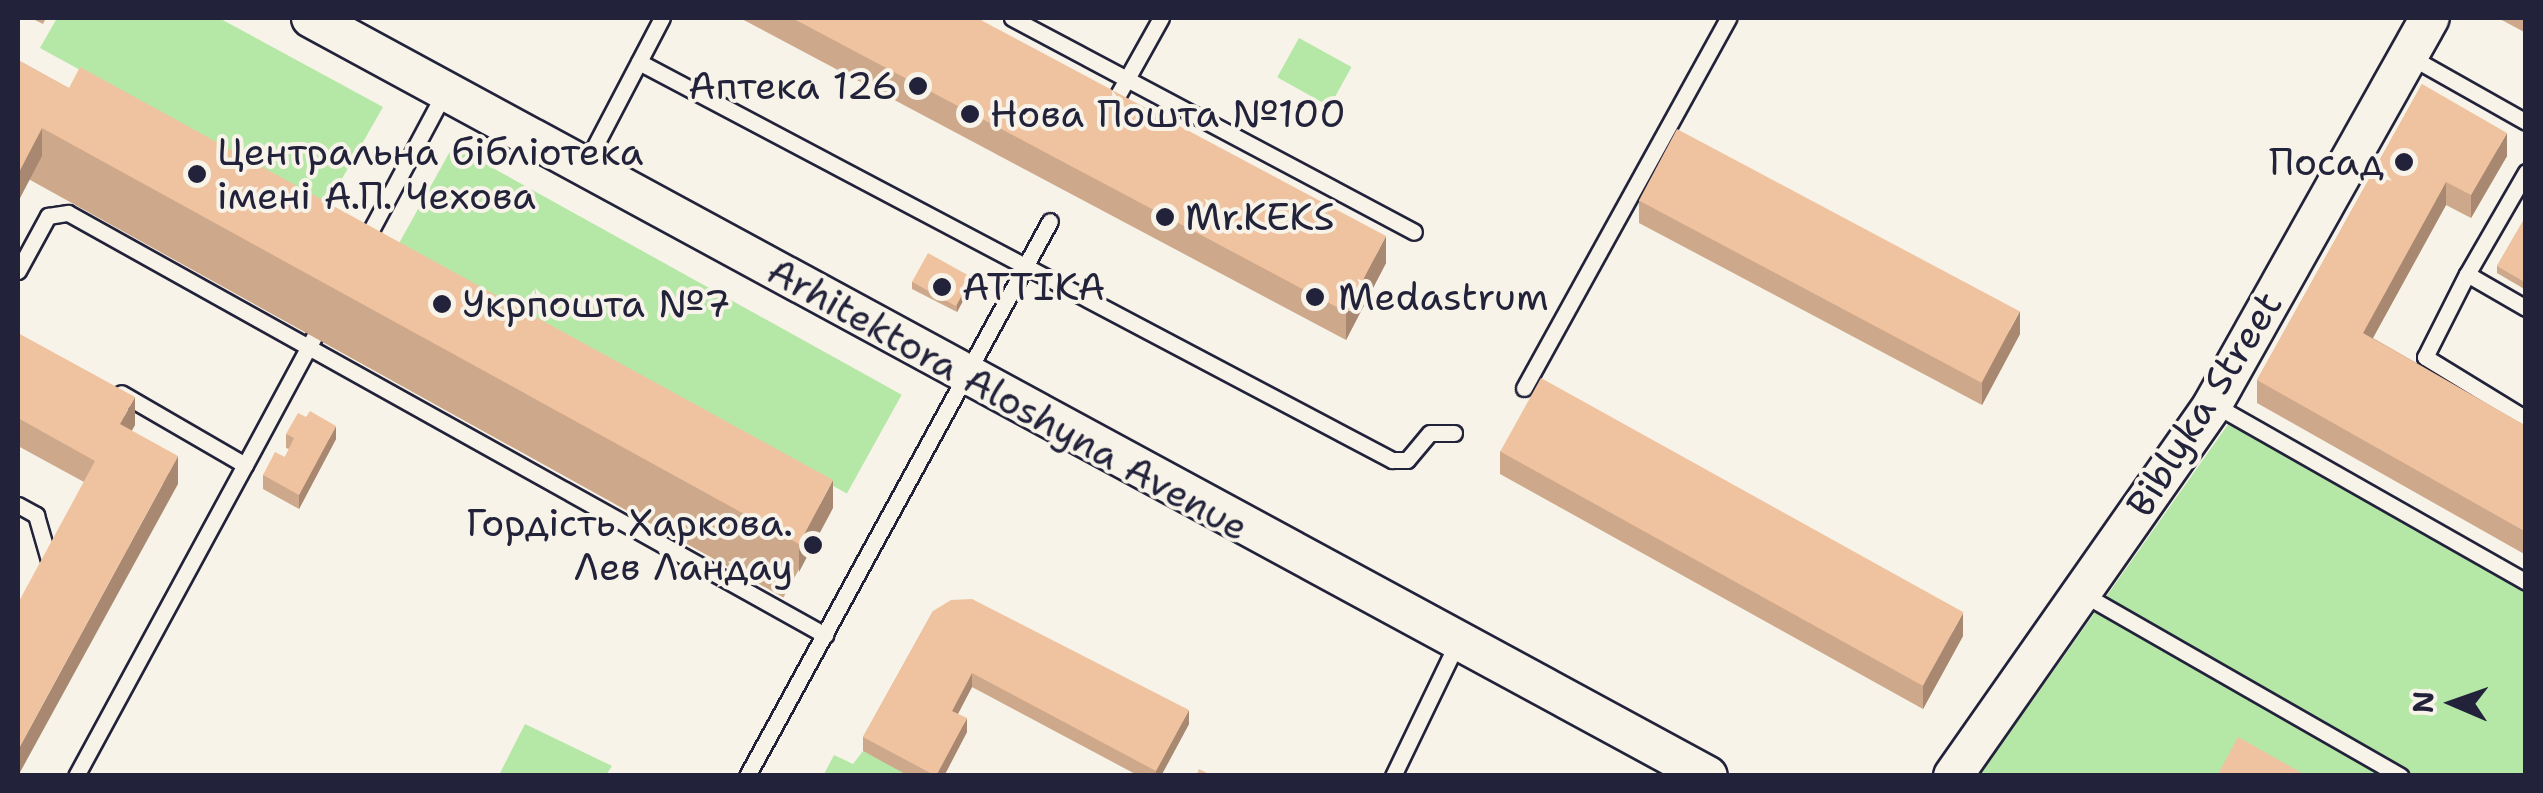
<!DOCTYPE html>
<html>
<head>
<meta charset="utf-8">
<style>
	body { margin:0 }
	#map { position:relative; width:2543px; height:793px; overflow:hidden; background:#f7f3e8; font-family:"Shantell Sans",sans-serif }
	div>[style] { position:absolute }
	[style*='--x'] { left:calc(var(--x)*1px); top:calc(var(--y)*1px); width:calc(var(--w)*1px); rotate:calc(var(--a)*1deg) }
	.green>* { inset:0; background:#b5e7a7; transform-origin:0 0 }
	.roads { filter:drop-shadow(2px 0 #22223b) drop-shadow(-2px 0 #22223b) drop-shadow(0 2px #22223b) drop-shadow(0 -2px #22223b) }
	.service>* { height:15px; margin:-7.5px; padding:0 7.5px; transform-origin:7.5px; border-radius:7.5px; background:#f7f3e8 }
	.tertiary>* { height:38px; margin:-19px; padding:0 19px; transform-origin:19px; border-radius:19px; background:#f7f3e8 }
	.wall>* { inset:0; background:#cea88a; transform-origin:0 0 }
	.shaded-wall>* { inset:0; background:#a88870 }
	.building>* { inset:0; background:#f0c3a0; transform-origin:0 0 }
	.dots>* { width:28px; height:28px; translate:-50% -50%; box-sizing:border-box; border:5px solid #f7f3e8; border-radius:50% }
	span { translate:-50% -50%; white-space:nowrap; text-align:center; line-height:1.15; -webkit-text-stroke:8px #f7f3e8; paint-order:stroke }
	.poi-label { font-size:38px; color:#22223b }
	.right { translate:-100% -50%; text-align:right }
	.left { translate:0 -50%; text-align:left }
	.street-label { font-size:38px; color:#22223b }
	.frame { position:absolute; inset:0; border:20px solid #22223b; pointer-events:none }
	.north { position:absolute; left:2403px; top:653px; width:100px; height:100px; -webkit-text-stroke:8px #f7f3e8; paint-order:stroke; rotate:272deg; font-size:28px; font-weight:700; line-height:40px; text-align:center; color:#22223b }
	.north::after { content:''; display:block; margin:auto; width:35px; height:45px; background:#22223b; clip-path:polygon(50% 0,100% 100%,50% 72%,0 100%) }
</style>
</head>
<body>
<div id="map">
	<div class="green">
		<div style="clip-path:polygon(57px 18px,219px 18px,383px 107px,327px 205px,40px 48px)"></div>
		<div style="left:1299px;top:38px;width:60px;height:45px;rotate:29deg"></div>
		<div style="left:453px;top:146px;width:513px;height:113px;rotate:29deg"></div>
		<div style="clip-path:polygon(2234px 416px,2525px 582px,2525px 775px,1979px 776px)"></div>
		<div style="clip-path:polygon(525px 724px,612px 766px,606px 775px,499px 775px)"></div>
		<div style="clip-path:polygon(863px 751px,909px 775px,823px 776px,834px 755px,853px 764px)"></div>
	</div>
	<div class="roads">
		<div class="service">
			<div style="--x:1012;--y:18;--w:455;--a:28"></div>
			<div style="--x:2409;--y:56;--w:134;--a:29.4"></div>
			<div style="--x:639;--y:62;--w:852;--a:27.86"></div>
			<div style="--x:1392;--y:460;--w:15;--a:0"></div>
			<div style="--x:1407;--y:460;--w:35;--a:-50"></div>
			<div style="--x:1430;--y:433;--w:24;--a:0"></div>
			<div style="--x:1114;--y:102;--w:96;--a:-60.8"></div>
			<div style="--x:585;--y:165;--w:166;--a:-62.4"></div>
			<div style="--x:2526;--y:172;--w:118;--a:120"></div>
			<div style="--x:2467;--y:274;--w:68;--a:30"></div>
			<div style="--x:363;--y:245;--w:172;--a:-61.9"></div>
			<div style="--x:18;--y:271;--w:63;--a:-61.4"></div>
			<div style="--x:48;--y:216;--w:20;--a:-9"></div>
			<div style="--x:68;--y:213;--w:867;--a:29.14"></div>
			<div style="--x:2467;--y:274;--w:93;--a:116.8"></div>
			<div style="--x:2425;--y:357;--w:119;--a:31.5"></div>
			<div style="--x:1524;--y:388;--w:423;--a:-61.1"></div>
			<div style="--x:2213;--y:404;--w:360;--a:29.6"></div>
			<div style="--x:245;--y:465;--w:173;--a:-61.7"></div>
			<div style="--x:18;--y:505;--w:21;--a:29"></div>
			<div style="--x:36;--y:515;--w:54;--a:73.9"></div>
			<div style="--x:2083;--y:594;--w:366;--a:29.8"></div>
			<div style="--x:76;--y:776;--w:354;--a:-61.5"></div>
			<div style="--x:245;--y:465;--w:143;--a:-149.9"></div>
			<div style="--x:747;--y:776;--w:632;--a:-61.37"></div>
			<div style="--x:1393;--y:776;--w:148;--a:-64.3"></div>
		</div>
		<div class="tertiary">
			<div style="--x:311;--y:18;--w:1589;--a:28.48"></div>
			<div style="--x:1953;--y:776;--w:454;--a:-55"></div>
			<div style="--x:2213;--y:404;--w:443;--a:-60.7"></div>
		</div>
	</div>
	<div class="wall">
		<div style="clip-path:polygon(31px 18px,46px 18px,43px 24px)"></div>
		<div style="clip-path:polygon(740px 18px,977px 18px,1386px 263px,1346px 340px)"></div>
		<div style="clip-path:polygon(2498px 18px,2526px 18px,2526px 33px)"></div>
		<div style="left:18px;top:60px;width:930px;height:99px;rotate:29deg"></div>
		<div style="clip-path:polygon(2422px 84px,2507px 156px,2471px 218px,2446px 205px,2373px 338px,2526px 426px,2526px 555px,2257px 403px,2257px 380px)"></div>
		<div style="clip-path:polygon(1639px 200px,2020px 334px,1982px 405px,1639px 223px)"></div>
		<div style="clip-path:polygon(2526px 216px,2526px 290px,2497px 273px,2497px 266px)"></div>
		<div style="clip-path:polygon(912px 282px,972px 284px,957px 312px,912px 289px)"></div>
		<div style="clip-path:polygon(18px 333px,135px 425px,131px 431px,178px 484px,84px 482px,18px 446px)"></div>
		<div style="clip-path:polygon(286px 434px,336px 439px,299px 509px,263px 489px,263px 475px,285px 457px,289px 449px,286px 448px)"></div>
		<div style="clip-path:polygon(1500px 451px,1963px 636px,1923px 709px,1500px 474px)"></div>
		<div style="clip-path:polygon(933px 611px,1189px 724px,1161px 776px,1139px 776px,972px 687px,958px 714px,967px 732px,944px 776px,909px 776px,863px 751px,863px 737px)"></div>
	</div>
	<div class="shaded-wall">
		<div style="clip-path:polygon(42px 128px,42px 156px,18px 202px,18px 174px)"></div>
		<div style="clip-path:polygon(2507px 133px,2507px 156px,2471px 218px,2471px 195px)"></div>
		<div style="clip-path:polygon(2446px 182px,2446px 205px,2363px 356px,2363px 333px)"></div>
		<div style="clip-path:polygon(1386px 236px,1386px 263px,1346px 340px,1346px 312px)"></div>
		<div style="clip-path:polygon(972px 277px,972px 284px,957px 312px,957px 305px)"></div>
		<div style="clip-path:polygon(2020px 311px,2020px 334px,1982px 405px,1982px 382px)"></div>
		<div style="clip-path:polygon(135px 397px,135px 425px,120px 452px,120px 424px)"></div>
		<div style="clip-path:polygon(336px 426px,336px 439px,299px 509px,299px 495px)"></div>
		<div style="clip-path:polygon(178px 456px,178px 484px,18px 776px,18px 750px)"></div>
		<div style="clip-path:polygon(833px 480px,833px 508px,799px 572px,799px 544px)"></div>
		<div style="clip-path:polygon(1963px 613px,1963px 636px,1923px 709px,1923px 686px)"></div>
		<div style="clip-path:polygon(972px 673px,972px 687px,952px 725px,952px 711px)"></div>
		<div style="clip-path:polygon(1189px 710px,1189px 724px,1161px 776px,1156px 776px,1156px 771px)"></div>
		<div style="clip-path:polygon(967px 718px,967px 732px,944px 776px,936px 776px)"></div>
	</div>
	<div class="building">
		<div style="clip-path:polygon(792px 18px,977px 18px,1386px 236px,1346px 312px)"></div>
		<div style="clip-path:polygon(18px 60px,69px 88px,80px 67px,833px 480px,799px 544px,42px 128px,18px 174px)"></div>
		<div style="clip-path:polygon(2422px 84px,2507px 133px,2471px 195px,2446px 182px,2363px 333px,2526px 426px,2526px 532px,2257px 380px)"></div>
		<div style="left:1677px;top:129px;width:388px;height:81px;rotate:28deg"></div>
		<div style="clip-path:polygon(2526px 216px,2526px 283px,2497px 266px)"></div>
		<div style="left:928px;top:253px;width:50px;height:33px;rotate:29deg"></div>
		<div style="clip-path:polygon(18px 333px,135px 397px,120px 424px,178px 456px,18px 750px,18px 603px,95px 461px,18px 418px)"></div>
		<div style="left:1541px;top:378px;width:483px;height:84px;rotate:29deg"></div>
		<div style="clip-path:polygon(310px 411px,336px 426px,299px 495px,263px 475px,275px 452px,285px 457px,294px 438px,286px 434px,298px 413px,306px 417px)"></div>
		<div style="clip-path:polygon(972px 599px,1189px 710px,1156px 771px,972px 673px,952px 711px,967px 718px,936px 776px,863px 737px,933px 611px,951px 600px)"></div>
		<div style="clip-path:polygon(2238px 737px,2307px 776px,2217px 776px)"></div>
		<div style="clip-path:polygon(1199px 769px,1213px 776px,1196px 776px)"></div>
	</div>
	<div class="dots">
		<div style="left:918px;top:86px;background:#22223b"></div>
		<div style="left:970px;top:114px;background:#22223b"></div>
		<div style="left:2404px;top:162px;background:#22223b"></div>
		<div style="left:197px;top:174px;background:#22223b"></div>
		<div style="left:1165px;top:217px;background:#22223b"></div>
		<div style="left:942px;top:287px;background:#22223b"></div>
		<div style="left:1315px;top:297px;background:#22223b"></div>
		<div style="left:442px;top:304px;background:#22223b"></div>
		<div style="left:813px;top:545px;background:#22223b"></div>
	</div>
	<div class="poi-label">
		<span class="right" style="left:898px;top:86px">Аптека 126</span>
		<span class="left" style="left:990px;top:114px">Нова Пошта №100</span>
		<span class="left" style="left:217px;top:174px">Центральна бібліотека<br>імені А.П. Чехова</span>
		<span class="right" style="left:2384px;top:162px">Посад</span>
		<span class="left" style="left:1185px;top:217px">Mr.KEKS</span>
		<span class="left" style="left:962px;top:287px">АТТІКА</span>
		<span class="left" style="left:1338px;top:297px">Medastrum</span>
		<span class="left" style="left:462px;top:304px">Укрпошта №7</span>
		<span class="right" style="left:793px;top:545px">Гордість Харкова.<br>Лев Ландау</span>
	</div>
	<div class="street-label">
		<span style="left:1008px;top:399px;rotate:29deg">Arhitektora Aloshyna Avenue</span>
		<span style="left:2204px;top:404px;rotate:-58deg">Biblyka Street</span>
	</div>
	<div class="frame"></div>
	<div class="north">N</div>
</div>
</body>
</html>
